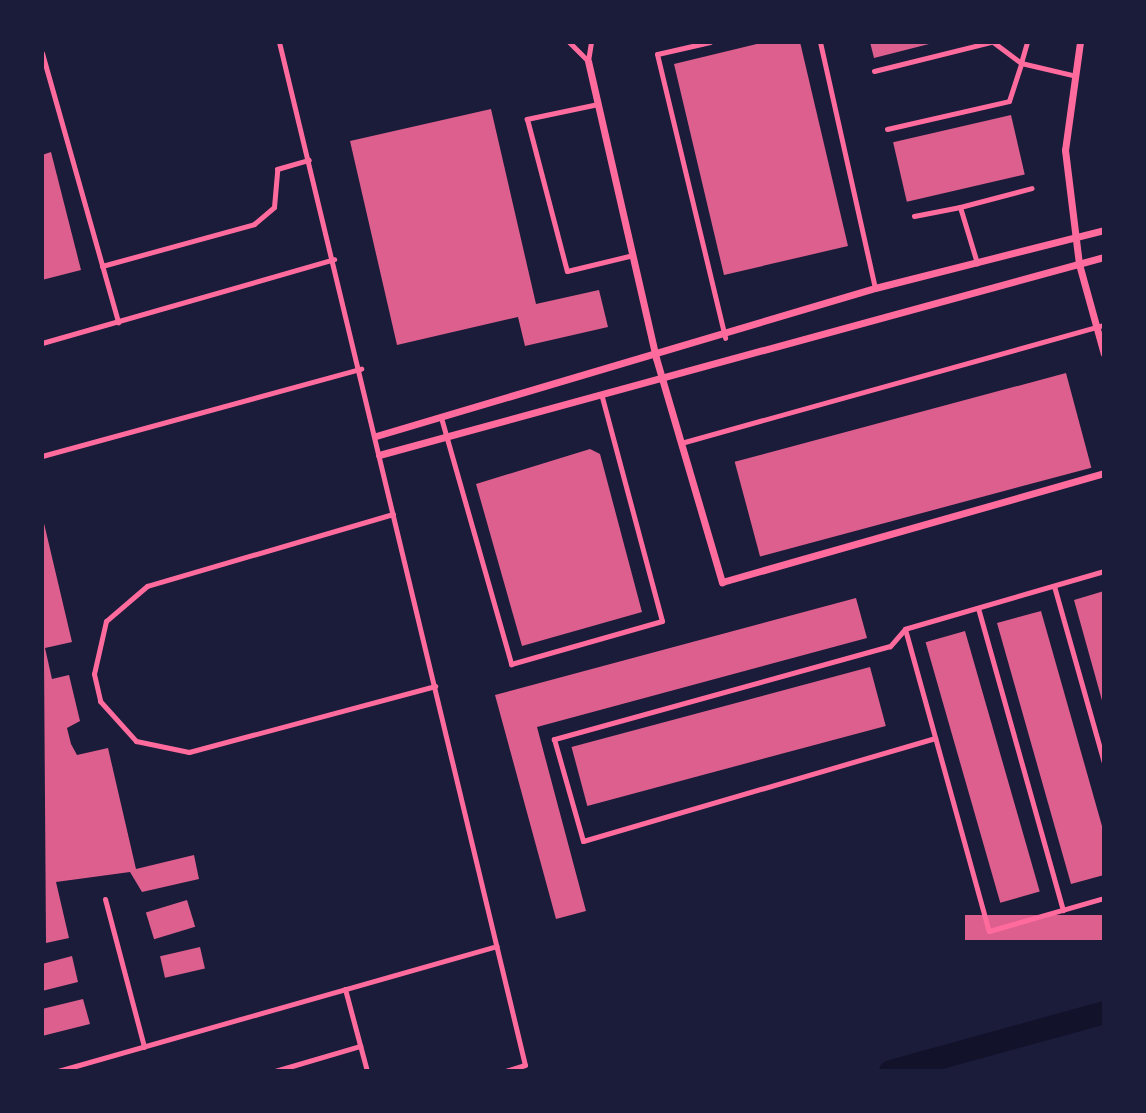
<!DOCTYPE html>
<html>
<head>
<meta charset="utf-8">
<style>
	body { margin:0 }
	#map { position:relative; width:1146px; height:1113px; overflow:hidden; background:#1b1b3a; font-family:"PT Sans",sans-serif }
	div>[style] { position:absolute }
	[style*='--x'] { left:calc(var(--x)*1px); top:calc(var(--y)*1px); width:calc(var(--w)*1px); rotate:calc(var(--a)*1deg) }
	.canal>* { height:23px; margin:-11.5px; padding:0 11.5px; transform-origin:11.5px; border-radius:11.5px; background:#12122b }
	.building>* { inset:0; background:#dd5f8e; transform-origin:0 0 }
	.service>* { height:5px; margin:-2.5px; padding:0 2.5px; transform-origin:2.5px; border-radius:2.5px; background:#ff6b9d }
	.minor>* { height:7px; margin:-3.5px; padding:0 3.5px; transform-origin:3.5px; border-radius:3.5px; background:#ff6b9d }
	span { translate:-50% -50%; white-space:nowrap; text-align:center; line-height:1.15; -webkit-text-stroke:7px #1b1b3a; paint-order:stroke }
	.frame { position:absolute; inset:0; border:44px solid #1b1b3a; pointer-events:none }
</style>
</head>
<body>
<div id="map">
	<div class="canal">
		<div style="--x:890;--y:1071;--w:222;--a:-15.4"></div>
	</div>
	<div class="building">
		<div style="clip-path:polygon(765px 42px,800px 42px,848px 246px,724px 275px,674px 64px)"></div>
		<div style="clip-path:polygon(870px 42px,933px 42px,933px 43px,874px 58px)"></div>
		<div style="clip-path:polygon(491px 109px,536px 304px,599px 290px,608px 327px,525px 346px,518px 317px,397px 345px,350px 141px)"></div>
		<div style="left:1011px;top:115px;width:61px;height:121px;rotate:77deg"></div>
		<div style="clip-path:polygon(51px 152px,81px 270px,42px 280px,42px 155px)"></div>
		<div style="left:1066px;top:373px;width:98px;height:343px;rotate:75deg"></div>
		<div style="clip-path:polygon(590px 449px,600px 454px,642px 612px,522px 646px,476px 484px)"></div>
		<div style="clip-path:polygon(43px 519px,72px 642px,45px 648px,52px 679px,69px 675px,80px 721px,67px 728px,71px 744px,77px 755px,108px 748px,136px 869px,194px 855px,199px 879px,142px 892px,130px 872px,56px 882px,69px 938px,46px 943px)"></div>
		<div style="clip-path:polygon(1104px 591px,1104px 704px,1103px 704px,1074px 600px)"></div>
		<div style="clip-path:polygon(856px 598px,867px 638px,537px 727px,586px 911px,556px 919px,495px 695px)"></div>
		<div style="clip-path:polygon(1041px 611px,1104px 833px,1104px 875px,1071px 884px,997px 623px)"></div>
		<div style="left:965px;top:631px;width:271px;height:41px;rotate:74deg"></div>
		<div style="left:870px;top:667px;width:61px;height:309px;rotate:75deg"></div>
		<div style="left:187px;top:900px;width:28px;height:43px;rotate:73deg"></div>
		<div style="left:1104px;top:915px;width:25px;height:139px;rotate:90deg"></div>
		<div style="left:200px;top:947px;width:22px;height:41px;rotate:77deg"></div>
		<div style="clip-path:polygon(72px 956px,78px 982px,42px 991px,42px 964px)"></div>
		<div style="clip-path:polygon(83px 999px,90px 1024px,42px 1036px,42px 1009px)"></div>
	</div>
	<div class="service">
		<div style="--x:279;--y:42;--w:1052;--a:76.48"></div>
		<div style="--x:525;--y:1065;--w:21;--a:163"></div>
		<div style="--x:569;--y:42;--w:27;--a:45"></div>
		<div style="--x:710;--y:42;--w:54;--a:167.2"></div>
		<div style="--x:657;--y:54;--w:292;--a:76.5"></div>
		<div style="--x:820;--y:42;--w:252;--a:77.4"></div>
		<div style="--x:993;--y:42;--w:35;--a:37"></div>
		<div style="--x:1021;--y:63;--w:22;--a:-74"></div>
		<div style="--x:42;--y:53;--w:280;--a:74.2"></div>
		<div style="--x:588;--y:61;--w:19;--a:-81"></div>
		<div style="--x:874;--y:71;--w:121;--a:-13.9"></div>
		<div style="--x:598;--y:104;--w:73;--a:168.1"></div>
		<div style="--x:527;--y:119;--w:157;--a:75.3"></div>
		<div style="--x:567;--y:271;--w:68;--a:-13.6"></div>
		<div style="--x:887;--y:129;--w:125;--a:-12.9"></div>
		<div style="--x:1009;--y:101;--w:40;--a:-72"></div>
		<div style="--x:1021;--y:63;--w:52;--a:13.2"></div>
		<div style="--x:960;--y:207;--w:74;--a:-14.8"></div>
		<div style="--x:914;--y:216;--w:47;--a:-11.1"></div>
		<div style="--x:960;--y:207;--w:59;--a:73.1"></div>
		<div style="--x:102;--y:266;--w:158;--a:-15.4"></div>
		<div style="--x:254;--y:224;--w:26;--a:-40"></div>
		<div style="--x:274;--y:207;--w:38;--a:-85"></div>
		<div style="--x:277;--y:169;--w:33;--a:-16"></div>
		<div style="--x:42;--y:343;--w:304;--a:-16"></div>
		<div style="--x:442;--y:421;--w:253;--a:74.1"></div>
		<div style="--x:511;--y:664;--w:157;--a:-15.9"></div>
		<div style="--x:662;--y:621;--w:232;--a:-105"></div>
		<div style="--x:681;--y:443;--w:439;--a:-15.6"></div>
		<div style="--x:42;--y:456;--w:331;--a:-15.3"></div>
		<div style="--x:393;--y:514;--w:256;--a:163.7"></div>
		<div style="--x:147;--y:586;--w:54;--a:139.5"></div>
		<div style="--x:106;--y:621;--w:54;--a:102.8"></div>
		<div style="--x:94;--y:674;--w:28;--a:77"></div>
		<div style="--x:100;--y:701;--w:54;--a:48"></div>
		<div style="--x:136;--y:741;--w:54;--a:11.7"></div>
		<div style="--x:189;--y:752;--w:255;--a:-15"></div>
		<div style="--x:1104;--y:571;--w:207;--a:163.8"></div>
		<div style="--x:905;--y:629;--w:313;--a:74.5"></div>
		<div style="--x:989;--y:931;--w:120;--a:-16"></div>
		<div style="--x:1054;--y:586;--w:184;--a:74.2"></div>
		<div style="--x:978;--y:608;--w:314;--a:74.3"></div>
		<div style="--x:905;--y:629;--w:23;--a:131"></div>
		<div style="--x:890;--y:646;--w:349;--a:164.5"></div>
		<div style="--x:554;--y:739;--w:106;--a:74.1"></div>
		<div style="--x:583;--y:841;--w:367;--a:-16.3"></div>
		<div style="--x:105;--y:899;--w:153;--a:75.2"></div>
		<div style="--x:345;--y:989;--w:85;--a:75"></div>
		<div style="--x:58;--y:1071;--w:456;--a:-15.9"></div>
		<div style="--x:275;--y:1071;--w:89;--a:-16.4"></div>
	</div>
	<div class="minor">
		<div style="--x:1080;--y:42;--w:109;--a:97.9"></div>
		<div style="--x:1065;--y:150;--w:115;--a:83"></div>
		<div style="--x:1079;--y:264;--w:93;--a:74.5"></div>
		<div style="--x:588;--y:61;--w:305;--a:77.1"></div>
		<div style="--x:656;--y:358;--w:234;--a:73.6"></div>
		<div style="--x:722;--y:582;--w:397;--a:-15.9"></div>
		<div style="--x:376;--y:436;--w:520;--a:-16.52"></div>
		<div style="--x:875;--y:288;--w:236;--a:-14.2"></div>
		<div style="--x:379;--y:455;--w:752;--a:-15.28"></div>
	</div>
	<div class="frame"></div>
</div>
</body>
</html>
